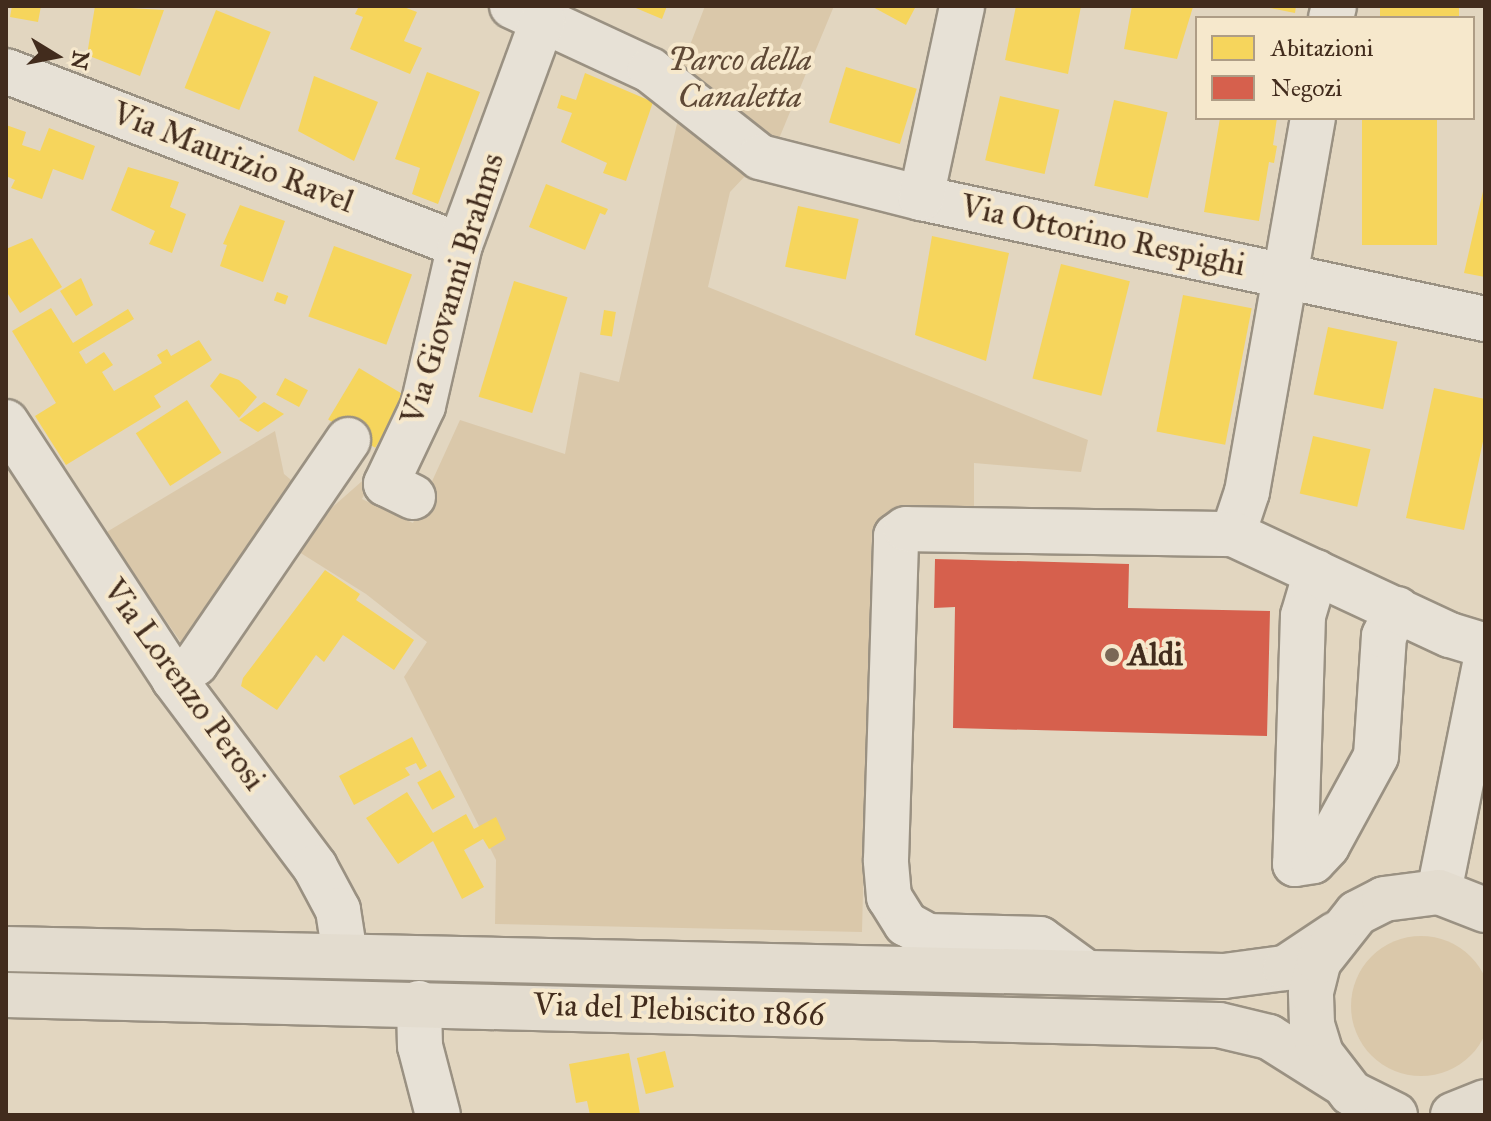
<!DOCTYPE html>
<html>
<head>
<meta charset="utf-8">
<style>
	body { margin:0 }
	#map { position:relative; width:1491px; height:1121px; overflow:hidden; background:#e2d6c0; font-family:"IM FELL Great Primer",serif }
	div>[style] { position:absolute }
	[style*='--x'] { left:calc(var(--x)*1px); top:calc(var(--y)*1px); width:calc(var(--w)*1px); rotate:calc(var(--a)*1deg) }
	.green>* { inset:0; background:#dac8aa }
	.round { border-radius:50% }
	.homes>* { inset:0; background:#f6d55c; transform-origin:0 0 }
	.shops>* { inset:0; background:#d6604d }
	.roads { filter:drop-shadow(2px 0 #9a9182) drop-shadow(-2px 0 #9a9182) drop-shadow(0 2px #9a9182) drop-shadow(0 -2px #9a9182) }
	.minor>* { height:44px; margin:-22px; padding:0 22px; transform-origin:22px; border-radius:22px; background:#e7e1d6 }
	.major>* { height:44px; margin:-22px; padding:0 22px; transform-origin:22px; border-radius:22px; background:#e3dccf }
	.dots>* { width:22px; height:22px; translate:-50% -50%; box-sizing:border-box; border:4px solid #f6e8cc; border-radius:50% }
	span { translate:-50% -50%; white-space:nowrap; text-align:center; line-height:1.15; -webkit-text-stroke:8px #f6e8cc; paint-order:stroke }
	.park-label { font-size:32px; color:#5f4936; font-style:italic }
	.street-label { font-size:32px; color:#422c1d }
	.poi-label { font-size:32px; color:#422c1d; font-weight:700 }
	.left { translate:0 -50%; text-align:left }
	.frame { position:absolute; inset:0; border:8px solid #422c1d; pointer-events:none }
	.legend { position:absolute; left:1195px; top:16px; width:280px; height:104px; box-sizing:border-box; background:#f6e8cc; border:2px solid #ae9d86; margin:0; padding:10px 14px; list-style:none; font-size:24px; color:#422c1d }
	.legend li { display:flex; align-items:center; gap:16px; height:40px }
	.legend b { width:40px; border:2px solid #ae9d86 }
	.north { position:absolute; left:16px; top:16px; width:80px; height:80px; -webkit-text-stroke:6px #f6e8cc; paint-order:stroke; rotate:100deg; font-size:22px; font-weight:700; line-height:32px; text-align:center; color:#422c1d }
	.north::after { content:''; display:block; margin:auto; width:28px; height:36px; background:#422c1d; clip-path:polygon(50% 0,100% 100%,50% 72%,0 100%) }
</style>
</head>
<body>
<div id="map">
	<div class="green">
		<div style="clip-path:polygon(705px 6px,834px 6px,778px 141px,730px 192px,708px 287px,1088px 440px,1081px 472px,974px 463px,974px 510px,896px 510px,872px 530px,862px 932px,495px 924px,496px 860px,404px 677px,427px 642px,366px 594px,299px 552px,203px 674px,105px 533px,275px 431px,284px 474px,328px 511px,377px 468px,362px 499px,413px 523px,460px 420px,565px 454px,580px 372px,619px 382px,678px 119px,669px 100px)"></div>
		<div class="round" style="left:1351px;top:936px;width:140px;height:140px"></div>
	</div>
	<div class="homes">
		<div style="clip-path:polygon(12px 6px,41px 6px,38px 22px,10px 17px)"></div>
		<div style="clip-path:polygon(95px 6px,164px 10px,140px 76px,87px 55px)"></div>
		<div style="clip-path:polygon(359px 6px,401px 6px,417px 12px,404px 41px,422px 48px,410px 74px,350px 49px,363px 17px,355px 14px)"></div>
		<div style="clip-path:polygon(631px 6px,667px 6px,662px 19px)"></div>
		<div style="clip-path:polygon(871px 6px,916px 6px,906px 25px)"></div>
		<div style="clip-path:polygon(1016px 6px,1081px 6px,1068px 74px,1005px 60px)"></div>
		<div style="clip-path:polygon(1132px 6px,1193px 7px,1177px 59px,1124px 49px)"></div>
		<div style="clip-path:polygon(1260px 6px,1296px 6px,1295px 13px)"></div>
		<div style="left:1380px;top:6px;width:79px;height:12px"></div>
		<div style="left:216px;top:10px;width:59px;height:84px;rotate:22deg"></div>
		<div style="left:846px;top:67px;width:74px;height:58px;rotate:17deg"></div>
		<div style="clip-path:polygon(427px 72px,480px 92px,438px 204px,412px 194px,420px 168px,395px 159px)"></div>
		<div style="clip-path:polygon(585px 73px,653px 102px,626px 181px,603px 173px,607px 163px,561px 142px,572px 113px,557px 108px,561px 95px,576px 100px)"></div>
		<div style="clip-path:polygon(314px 76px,378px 102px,354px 161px,298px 131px)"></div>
		<div style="left:1000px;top:96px;width:61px;height:66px;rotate:13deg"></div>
		<div style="left:1114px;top:100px;width:55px;height:88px;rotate:13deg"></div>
		<div style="clip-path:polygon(1220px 118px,1277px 118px,1273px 145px,1277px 146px,1274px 163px,1269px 162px,1259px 221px,1204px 212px)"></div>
		<div style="left:1362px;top:118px;width:75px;height:127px"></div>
		<div style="clip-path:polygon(6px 125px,26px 132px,22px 145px,40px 151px,49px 128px,95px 146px,83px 180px,53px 169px,42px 199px,11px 188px,15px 180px,6px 176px)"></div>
		<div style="clip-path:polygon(128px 167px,179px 182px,170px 207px,186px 214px,172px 253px,149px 244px,155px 231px,111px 210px)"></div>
		<div style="clip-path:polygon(546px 184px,608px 209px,605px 215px,600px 213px,585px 250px,529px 227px)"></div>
		<div style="clip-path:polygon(1484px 187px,1485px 187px,1485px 277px,1464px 273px)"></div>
		<div style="clip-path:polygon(240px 205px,285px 221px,263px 282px,220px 266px,227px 245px,223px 244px)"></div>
		<div style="left:798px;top:206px;width:62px;height:62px;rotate:12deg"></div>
		<div style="clip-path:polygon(932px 236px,1009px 253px,986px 361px,915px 335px)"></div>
		<div style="clip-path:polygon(32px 238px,62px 287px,20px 313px,6px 291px,6px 249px)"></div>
		<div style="left:334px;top:246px;width:83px;height:75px;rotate:20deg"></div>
		<div style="left:1061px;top:264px;width:71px;height:118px;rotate:14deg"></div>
		<div style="clip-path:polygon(81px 278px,93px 305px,76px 316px,60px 291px)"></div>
		<div style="left:514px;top:281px;width:56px;height:121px;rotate:17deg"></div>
		<div style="left:277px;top:292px;width:12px;height:9px;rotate:20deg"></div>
		<div style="left:1183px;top:295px;width:70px;height:139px;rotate:11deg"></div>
		<div style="clip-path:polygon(51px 308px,73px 343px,128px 309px,134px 319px,79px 352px,86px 364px,104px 352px,113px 365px,102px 372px,114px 391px,162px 363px,157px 355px,167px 349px,171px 356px,199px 340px,212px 360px,154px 396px,161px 407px,66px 465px,35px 416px,56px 403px,12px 331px)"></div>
		<div style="left:604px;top:310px;width:12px;height:25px;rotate:9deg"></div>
		<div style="left:1328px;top:327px;width:71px;height:69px;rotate:12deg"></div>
		<div style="left:359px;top:368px;width:55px;height:60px;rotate:31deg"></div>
		<div style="clip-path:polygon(220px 373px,239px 380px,257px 397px,239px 418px,210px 386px)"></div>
		<div style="left:285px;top:378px;width:26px;height:19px;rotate:28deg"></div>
		<div style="clip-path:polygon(1434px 388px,1485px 399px,1485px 432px,1464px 530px,1406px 518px)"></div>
		<div style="left:187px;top:400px;width:63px;height:61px;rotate:57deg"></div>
		<div style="clip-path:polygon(264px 402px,284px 414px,258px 432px,239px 420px)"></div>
		<div style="left:1313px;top:436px;width:59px;height:59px;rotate:13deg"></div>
		<div style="clip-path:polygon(325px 570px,360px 594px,356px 600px,414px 640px,394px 670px,343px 635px,324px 662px,316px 655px,277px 710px,241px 686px,243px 678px)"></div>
		<div style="clip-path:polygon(412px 737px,427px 766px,420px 770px,416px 763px,405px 768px,410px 775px,354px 805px,339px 776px)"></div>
		<div style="left:440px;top:770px;width:31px;height:26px;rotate:61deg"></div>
		<div style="clip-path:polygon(407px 792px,433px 833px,466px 814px,474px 829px,496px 817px,506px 839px,489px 849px,483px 839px,464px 850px,484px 887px,462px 899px,433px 841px,398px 864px,366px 818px)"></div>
		<div style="left:665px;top:1051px;width:37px;height:29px;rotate:76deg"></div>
		<div style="clip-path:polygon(629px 1053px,640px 1114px,590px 1115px,587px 1101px,576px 1103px,569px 1064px)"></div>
	</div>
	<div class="shops">
		<div style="clip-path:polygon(935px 559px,1129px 564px,1128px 608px,1270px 611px,1267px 736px,953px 728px,955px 607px,934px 608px)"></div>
	</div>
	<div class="roads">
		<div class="minor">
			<div style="--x:512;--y:6;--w:152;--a:24.9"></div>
			<div style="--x:650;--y:70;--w:140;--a:38.3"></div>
			<div style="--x:760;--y:157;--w:166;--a:14.3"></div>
			<div style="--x:921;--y:198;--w:577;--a:12.11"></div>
			<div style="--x:1331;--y:18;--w:12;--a:-76"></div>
			<div style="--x:6;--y:71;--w:486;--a:21"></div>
			<div style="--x:921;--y:198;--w:196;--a:-77.9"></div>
			<div style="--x:6;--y:422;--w:307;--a:56.8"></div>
			<div style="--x:174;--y:679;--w:235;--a:53.1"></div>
			<div style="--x:315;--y:867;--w:49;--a:61.9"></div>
			<div style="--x:338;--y:910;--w:46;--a:81.2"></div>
			<div style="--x:413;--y:497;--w:30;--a:-154"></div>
			<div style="--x:386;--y:484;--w:86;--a:-64.6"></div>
			<div style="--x:423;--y:406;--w:165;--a:-77.1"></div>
			<div style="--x:460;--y:245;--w:240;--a:-69.8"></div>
			<div style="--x:1233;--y:534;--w:44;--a:-71.6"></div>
			<div style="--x:1247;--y:492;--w:380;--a:-80"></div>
			<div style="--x:1316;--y:572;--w:46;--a:106.5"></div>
			<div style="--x:1303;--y:616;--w:248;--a:91.8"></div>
			<div style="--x:1295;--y:864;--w:18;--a:-9"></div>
			<div style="--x:1313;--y:861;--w:21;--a:-47"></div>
			<div style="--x:1327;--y:846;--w:102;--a:-61.4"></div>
			<div style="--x:1376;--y:756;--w:120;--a:-86.2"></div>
			<div style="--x:1384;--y:636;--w:30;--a:-64"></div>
			<div style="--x:174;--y:679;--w:27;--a:-36"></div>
			<div style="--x:196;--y:663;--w:270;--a:-55.7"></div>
			<div style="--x:1439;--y:892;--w:234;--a:-78.6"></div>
			<div style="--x:1084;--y:971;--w:54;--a:-144"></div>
			<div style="--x:1040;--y:939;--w:112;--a:-178.5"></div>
			<div style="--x:928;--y:936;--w:25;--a:-151"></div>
			<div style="--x:906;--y:924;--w:32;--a:-122"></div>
			<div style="--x:889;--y:897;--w:37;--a:-95"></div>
			<div style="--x:886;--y:860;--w:324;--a:-88.2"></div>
			<div style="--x:896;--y:536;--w:12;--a:-35"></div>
			<div style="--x:906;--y:529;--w:327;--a:0.9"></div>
			<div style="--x:1233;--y:534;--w:239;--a:25"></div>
			<div style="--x:1450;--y:635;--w:37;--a:17"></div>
			<div style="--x:419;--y:1003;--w:43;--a:88.7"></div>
			<div style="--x:420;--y:1046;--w:71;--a:75.4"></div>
		</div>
		<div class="major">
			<div style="--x:6;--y:949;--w:1218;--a:1.27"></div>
			<div style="--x:1224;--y:976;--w:62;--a:-7.5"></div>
			<div style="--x:1285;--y:968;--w:61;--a:-33.7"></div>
			<div style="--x:6;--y:995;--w:1213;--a:1.42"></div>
			<div style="--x:1219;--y:1025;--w:51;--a:13.5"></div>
			<div style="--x:1269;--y:1037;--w:83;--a:32.2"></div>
			<div style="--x:1395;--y:1115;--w:49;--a:-153.4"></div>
			<div style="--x:1351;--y:1093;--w:49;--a:-127.6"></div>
			<div style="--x:1321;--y:1054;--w:31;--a:-107"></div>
			<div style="--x:1312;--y:1024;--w:32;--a:-92"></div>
			<div style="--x:1311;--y:992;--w:32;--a:-76"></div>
			<div style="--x:1319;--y:961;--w:61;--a:-51.6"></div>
			<div style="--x:1357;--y:913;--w:30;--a:-27"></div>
			<div style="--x:1384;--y:899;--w:55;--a:-7.3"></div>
			<div style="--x:1439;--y:892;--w:49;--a:21.4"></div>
			<div style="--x:1453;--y:1115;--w:35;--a:-22"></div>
		</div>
	</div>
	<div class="dots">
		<div style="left:1112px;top:655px;background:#7a6856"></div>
	</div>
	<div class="park-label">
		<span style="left:740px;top:79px">Parco della<br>Canaletta</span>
	</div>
	<div class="street-label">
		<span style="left:233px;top:158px;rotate:21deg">Via Maurizio Ravel</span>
		<span style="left:1103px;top:236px;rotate:12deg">Via Ottorino Respighi</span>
		<span style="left:453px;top:289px;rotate:-73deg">Via Giovanni Brahms</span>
		<span style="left:184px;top:685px;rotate:54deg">Via Lorenzo Perosi</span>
		<span style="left:679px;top:1010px;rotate:2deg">Via del Plebiscito 1866</span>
	</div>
	<div class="poi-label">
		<span class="left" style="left:1128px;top:655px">Aldi</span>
	</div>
	<div class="frame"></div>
	<ul class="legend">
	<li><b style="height:22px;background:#f6d55c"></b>Abitazioni</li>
	<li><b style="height:22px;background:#d6604d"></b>Negozi</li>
	</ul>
	<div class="north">N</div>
</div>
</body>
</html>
